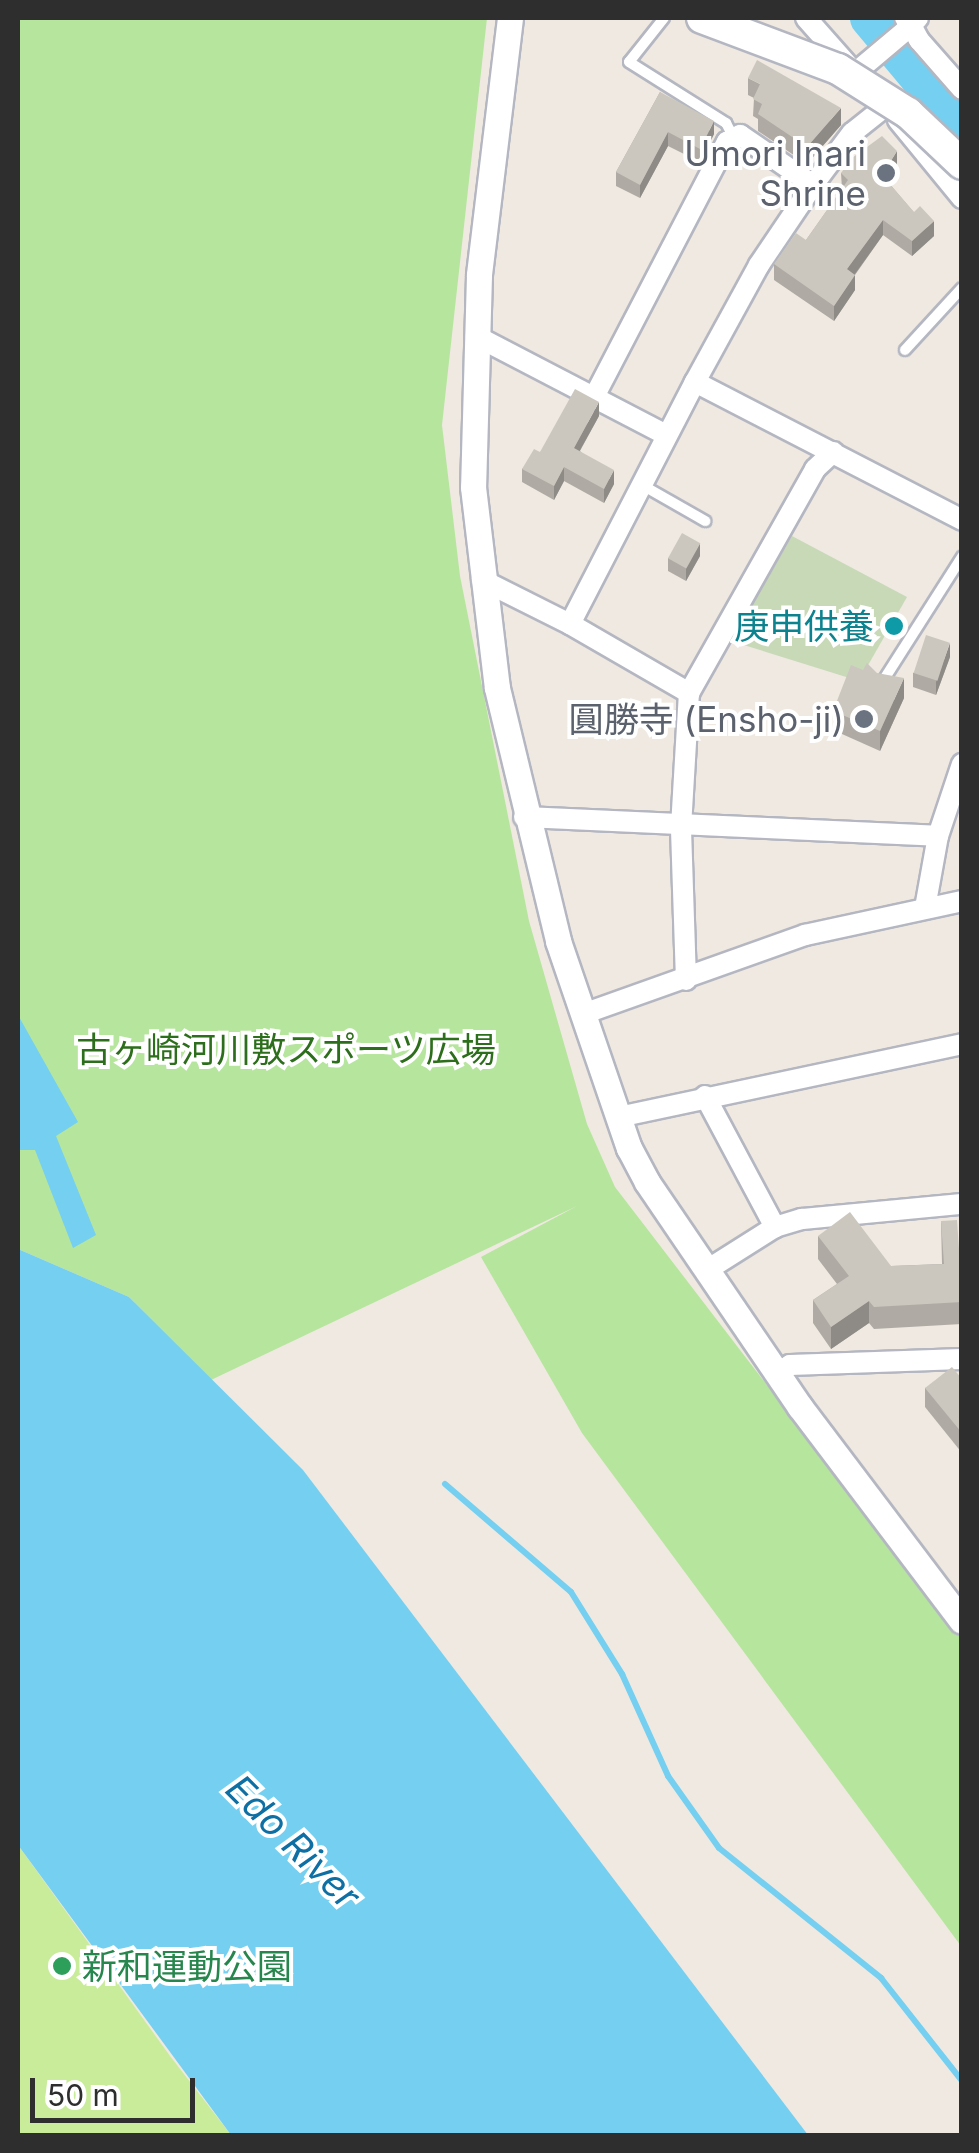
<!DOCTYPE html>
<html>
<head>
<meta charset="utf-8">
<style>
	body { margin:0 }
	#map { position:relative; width:979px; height:2153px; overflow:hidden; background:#efe9e1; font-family:Inter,"Noto Sans JP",sans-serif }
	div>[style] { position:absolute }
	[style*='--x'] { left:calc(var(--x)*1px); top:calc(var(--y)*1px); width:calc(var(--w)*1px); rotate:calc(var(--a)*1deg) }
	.green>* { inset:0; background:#b6e59e }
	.cemetery>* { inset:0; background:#c8d9b8 }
	.pitch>* { inset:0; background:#c9ec9a }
	.water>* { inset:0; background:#75cff0 }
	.stream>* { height:6px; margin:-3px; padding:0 3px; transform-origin:3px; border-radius:3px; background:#75cff0 }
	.river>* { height:40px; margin:-20px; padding:0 20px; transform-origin:20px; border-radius:20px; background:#75cff0 }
	.roads { filter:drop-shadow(2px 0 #b4b7c1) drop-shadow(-2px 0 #b4b7c1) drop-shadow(0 2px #b4b7c1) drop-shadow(0 -2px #b4b7c1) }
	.service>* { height:10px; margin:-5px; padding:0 5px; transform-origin:5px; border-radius:5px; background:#fff }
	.minor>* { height:20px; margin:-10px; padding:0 10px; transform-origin:10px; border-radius:10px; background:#fff }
	.tertiary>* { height:25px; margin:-12.5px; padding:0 12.5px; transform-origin:12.5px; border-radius:12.5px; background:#fff }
	.bridges { filter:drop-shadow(2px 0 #b4b7c1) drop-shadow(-2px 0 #b4b7c1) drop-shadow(0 2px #b4b7c1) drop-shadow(0 -2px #b4b7c1) }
	.secondary-bridge>* { height:30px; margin:-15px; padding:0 15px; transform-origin:15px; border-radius:15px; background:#fff }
	.wall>* { inset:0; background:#afaba4 }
	.shaded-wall>* { inset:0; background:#8e8b86 }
	.building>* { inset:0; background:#cbc7bf; transform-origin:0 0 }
	.dots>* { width:28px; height:28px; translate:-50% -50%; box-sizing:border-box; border:5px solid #fff; border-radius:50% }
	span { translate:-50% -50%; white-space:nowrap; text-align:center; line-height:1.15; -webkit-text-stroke:8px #fff; paint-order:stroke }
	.worship-label { font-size:35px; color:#5b616d }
	.right { translate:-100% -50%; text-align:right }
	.culture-label { font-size:35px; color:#0d838f }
	.park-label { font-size:35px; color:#2c6e1b }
	.leisure-label { font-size:35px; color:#27864d }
	.left { translate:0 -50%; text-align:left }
	.water-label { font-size:38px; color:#0d6fa3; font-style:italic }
	.frame { position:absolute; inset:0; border:20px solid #2e2e2e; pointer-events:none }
	.scale { position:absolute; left:30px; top:2078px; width:165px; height:45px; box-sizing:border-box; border:5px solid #2e2e2e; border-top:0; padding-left:12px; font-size:30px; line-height:35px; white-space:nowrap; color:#2e2e2e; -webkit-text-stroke:8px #fff; paint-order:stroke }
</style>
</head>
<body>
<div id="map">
	<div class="green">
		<div style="clip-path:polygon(18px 18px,487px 18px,442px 425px,460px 576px,529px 921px,587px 1124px,615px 1187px,961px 1638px,961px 1946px,582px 1433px,481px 1257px,577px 1206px,211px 1380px,129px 1297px,18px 1249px)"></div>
	</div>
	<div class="cemetery">
		<div style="clip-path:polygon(792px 536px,907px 597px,859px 681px,731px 641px)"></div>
	</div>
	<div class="pitch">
		<div style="clip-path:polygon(18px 1845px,170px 2056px,231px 2135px,18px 2135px)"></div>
	</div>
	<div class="water">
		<div style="clip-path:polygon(18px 1015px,78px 1122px,56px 1136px,96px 1235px,73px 1248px,35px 1150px,18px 1150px)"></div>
		<div style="clip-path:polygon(18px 1249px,129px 1297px,303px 1470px,808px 2135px,231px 2135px,18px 1845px)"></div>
	</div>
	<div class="stream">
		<div style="--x:445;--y:1484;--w:166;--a:40.6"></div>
		<div style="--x:571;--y:1592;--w:97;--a:58.1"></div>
		<div style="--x:622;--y:1674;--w:112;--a:65.7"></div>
		<div style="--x:668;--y:1776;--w:88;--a:54.7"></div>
		<div style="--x:719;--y:1848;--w:208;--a:38.7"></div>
		<div style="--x:881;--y:1978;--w:131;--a:51.8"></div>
	</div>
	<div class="river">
		<div style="--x:870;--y:18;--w:143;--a:50.1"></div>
	</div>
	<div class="roads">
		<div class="service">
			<div style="--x:664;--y:18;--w:56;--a:128.5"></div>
			<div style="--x:629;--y:62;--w:115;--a:32.2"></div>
			<div style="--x:726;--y:123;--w:17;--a:62"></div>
			<div style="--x:905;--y:350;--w:84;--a:-47.4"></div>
			<div style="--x:642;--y:485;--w:73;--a:29.7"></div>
			<div style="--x:881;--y:684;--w:151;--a:-57.5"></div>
		</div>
		<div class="minor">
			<div style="--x:806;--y:18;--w:72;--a:48.4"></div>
			<div style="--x:918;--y:18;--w:10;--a:135"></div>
			<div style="--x:911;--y:25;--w:17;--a:62"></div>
			<div style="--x:919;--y:40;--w:65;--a:48.7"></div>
			<div style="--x:855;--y:73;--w:67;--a:-40.1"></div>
			<div style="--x:906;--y:30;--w:7;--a:-45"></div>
			<div style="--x:911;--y:25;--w:9;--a:-131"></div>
			<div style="--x:886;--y:106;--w:43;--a:141.5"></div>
			<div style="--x:852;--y:133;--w:65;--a:126.9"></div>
			<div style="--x:813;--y:185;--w:97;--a:124"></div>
			<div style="--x:759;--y:265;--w:133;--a:118.7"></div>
			<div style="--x:695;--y:382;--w:301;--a:27.3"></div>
			<div style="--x:898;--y:120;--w:101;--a:50.6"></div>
			<div style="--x:476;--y:336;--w:214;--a:27.5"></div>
			<div style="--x:594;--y:397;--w:288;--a:-62.5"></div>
			<div style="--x:727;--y:142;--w:15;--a:-28"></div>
			<div style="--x:740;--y:135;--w:88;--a:34.4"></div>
			<div style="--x:482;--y:580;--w:98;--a:26.6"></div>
			<div style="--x:570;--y:624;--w:272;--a:-62.7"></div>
			<div style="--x:570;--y:624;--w:138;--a:30.1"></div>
			<div style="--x:524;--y:817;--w:414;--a:2.6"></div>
			<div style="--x:925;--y:908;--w:73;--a:-79.8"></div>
			<div style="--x:938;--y:836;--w:76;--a:-71.6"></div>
			<div style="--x:686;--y:980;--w:153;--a:-91.9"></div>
			<div style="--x:681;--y:827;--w:134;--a:-86.6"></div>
			<div style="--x:689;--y:693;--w:257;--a:-60.6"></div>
			<div style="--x:815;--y:469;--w:25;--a:-43"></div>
			<div style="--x:583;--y:1014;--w:236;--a:-19.6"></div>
			<div style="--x:805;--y:935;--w:161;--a:-12.2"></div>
			<div style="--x:705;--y:1096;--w:149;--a:61.9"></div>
			<div style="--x:619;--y:1117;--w:351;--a:-12"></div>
			<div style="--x:707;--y:1270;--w:80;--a:-32.3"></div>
			<div style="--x:775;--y:1227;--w:28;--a:-17"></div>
			<div style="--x:802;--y:1219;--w:161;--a:-5.4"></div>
			<div style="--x:778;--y:1374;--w:15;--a:-37"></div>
			<div style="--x:790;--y:1365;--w:172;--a:-2"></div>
		</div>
		<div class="tertiary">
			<div style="--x:510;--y:18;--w:259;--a:96.9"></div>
			<div style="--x:479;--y:275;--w:212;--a:91.6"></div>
			<div style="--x:473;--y:487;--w:202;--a:83.2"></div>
			<div style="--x:497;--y:688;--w:260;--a:76.4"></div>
			<div style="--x:558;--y:941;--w:219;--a:71.1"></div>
			<div style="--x:629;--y:1148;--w:38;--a:62"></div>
			<div style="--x:647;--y:1182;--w:272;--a:55.8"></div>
			<div style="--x:800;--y:1407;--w:268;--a:52.9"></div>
		</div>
	</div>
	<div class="bridges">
		<div class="secondary-bridge">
			<div style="--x:702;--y:18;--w:145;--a:20.6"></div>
			<div style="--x:838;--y:69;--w:83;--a:32.2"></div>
			<div style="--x:908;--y:113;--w:74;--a:43.4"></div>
		</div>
	</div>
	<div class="wall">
		<div style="clip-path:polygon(748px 78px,841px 125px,807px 164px,758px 131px,758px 119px,753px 116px,754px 98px,748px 95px)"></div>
		<div style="clip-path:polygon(660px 92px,714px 134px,700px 162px,668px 146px,640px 198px,616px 186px,616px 172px)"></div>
		<div style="clip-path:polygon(897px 167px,888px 182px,934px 236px,912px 256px,883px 235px,855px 275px,855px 290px,834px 321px,774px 280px,774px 264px,806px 240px,842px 189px,841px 173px)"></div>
		<div style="clip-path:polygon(599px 416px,580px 451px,614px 484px,604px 503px,564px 481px,554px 500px,522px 482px,522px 469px,540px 452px)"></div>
		<div style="clip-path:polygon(700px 556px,686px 581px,668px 571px,668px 558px)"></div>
		<div style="clip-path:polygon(950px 657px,936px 695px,913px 687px,913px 673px)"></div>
		<div style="clip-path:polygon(904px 698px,880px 751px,833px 730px,833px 711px)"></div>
		<div style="clip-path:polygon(941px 1221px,960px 1263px,962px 1263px,962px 1324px,874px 1329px,869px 1323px,831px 1349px,813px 1323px,813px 1300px,837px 1284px,818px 1259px,818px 1236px,891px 1266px,942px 1264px)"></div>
		<div style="clip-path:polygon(962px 1379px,962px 1453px,925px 1407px,925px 1388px)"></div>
	</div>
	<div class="shaded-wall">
		<div style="clip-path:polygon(841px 108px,841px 125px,807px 164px,807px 147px)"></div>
		<div style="clip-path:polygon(714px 121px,714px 134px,700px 162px,700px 149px)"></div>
		<div style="clip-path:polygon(668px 132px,668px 146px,640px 198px,640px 185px)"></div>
		<div style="clip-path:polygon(897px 151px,897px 167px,882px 191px,882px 175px)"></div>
		<div style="clip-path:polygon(883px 220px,883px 235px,847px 285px,847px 269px)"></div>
		<div style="clip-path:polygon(934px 221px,934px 236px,912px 256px,912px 241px)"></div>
		<div style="clip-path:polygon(855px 275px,855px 290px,834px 321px,834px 306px)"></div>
		<div style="clip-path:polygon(599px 402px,599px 416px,574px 461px,574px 448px)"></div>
		<div style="clip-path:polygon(564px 467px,564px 481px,554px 500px,554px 486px)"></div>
		<div style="clip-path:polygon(614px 470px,614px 484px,604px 503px,604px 489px)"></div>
		<div style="clip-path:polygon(700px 543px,700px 556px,686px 581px,686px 567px)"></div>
		<div style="clip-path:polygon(950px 643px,950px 657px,936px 695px,936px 682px)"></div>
		<div style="clip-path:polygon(904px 678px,904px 698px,880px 751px,880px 731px)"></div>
		<div style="clip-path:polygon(869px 1301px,869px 1323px,831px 1349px,831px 1327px)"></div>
	</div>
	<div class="building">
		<div style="clip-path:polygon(757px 60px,841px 108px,807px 147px,758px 114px,762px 104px,753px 99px,760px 84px,748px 78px)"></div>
		<div style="clip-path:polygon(660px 92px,714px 121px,700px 149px,668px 132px,640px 185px,616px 172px)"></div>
		<div style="clip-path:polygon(882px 136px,897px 151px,882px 175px,914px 212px,920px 206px,934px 221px,912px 241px,883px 220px,847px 269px,855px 275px,834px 306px,774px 264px,796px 233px,806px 240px,848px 180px,841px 173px,852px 158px)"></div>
		<div style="clip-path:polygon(575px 389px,599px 402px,574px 448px,614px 470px,604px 489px,564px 467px,554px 486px,522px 469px,534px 449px,540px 452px)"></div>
		<div style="left:682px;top:533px;width:21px;height:29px;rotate:29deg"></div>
		<div style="left:926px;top:635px;width:25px;height:40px;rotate:18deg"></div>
		<div style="clip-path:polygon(867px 663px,877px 673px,904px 678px,880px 731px,833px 711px,851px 665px,863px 670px)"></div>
		<div style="clip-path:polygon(850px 1212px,891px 1266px,944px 1264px,941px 1221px,957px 1220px,960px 1263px,962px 1263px,962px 1302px,874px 1307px,869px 1301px,831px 1327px,813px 1300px,849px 1276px,818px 1236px)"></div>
		<div style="clip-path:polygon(952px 1367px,962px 1379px,962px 1433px,925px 1388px)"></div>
	</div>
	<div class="dots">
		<div style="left:886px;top:173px;background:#6b7280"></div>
		<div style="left:894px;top:626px;background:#0f9aa8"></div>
		<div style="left:864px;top:719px;background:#6b7280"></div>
		<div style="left:62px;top:1966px;background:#2e9e5b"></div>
	</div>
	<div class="worship-label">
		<span class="right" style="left:866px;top:173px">Umori Inari<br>Shrine</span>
		<span class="right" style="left:844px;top:719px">圓勝寺 (Ensho-ji)</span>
	</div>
	<div class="culture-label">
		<span class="right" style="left:874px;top:626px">庚申供養</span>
	</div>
	<div class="park-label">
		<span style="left:286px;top:1049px">古ヶ崎河川敷スポーツ広場</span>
	</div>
	<div class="leisure-label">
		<span class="left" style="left:82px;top:1966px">新和運動公園</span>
	</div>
	<div class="water-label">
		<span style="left:293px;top:1842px;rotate:45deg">Edo River</span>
	</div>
	<div class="frame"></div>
	<div class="scale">50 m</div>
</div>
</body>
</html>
